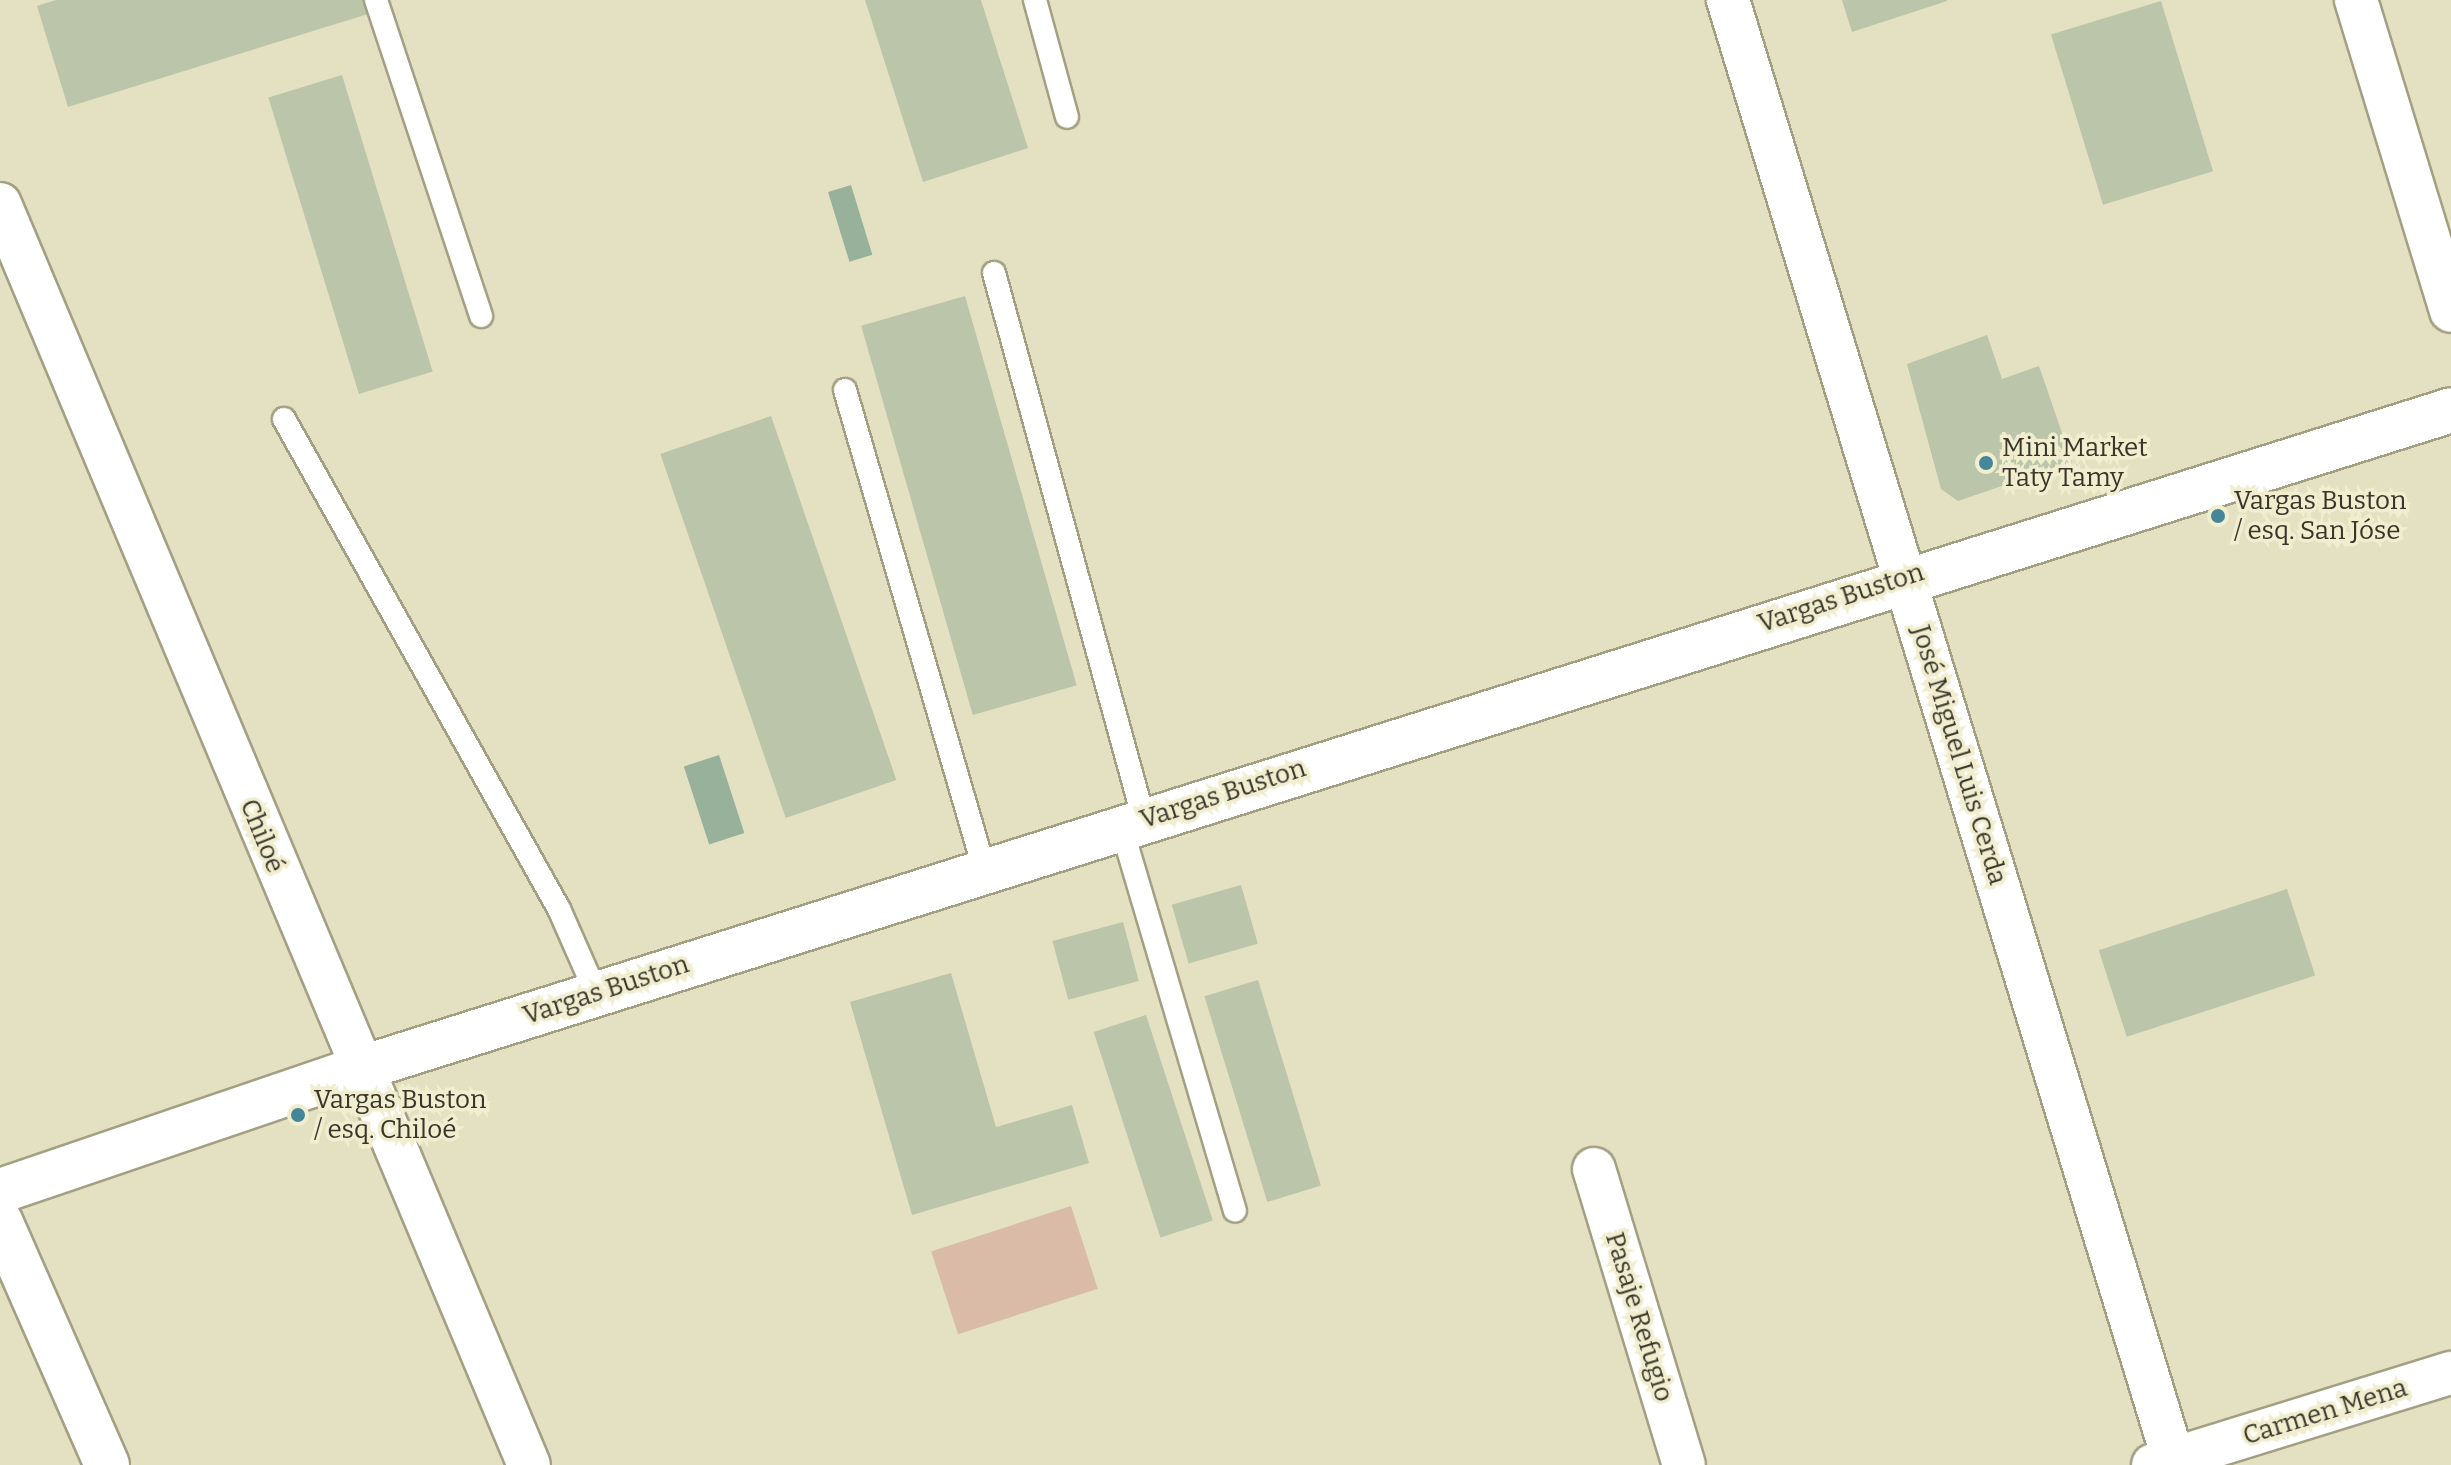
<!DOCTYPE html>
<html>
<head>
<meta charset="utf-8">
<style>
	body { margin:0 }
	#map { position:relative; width:2451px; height:1465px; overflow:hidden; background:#e4e0c2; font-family:Bitter,serif }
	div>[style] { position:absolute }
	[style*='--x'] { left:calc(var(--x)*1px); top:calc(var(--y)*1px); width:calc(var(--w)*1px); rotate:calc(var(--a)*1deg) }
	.green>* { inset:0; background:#d9bba8; transform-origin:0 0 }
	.water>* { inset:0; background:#98b19a; transform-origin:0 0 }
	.building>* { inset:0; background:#bac5a9; transform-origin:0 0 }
	.roads { filter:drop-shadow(2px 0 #a39f83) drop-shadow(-2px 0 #a39f83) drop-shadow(0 2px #a39f83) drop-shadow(0 -2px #a39f83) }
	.service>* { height:22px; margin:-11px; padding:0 11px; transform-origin:11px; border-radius:11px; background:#fff }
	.minor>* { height:42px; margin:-21px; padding:0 21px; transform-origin:21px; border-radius:21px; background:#fff }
	.tertiary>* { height:44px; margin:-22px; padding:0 22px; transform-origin:22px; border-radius:22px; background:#fff }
	.dots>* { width:22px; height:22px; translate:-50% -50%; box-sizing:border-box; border:4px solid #f1edcf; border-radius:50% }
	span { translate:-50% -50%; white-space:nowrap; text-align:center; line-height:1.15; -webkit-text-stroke:7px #f1edcf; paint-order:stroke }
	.poi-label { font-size:26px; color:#38362b }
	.left { translate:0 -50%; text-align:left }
	.street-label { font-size:26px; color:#38362b }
</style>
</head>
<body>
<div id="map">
	<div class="green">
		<div style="left:1071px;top:1206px;width:87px;height:147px;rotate:72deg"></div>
	</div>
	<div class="water">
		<div style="left:851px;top:185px;width:73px;height:24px;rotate:73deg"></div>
		<div style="left:719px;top:755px;width:82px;height:37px;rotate:72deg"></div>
	</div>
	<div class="building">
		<div style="clip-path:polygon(56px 0,363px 0,368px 14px,68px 107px,37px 6px)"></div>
		<div style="clip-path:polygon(865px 0,981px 0,1028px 148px,923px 182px)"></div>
		<div style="clip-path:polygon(1842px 0,1947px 0,1947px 1px,1852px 32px)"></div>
		<div style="left:2161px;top:1px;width:178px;height:115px;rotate:73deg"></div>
		<div style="left:342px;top:75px;width:310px;height:77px;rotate:73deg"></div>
		<div style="left:965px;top:296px;width:405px;height:108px;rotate:74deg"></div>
		<div style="clip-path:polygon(1987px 335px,2002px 379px,2039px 366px,2072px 462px,1958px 501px,1941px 489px,1907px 364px)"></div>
		<div style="left:771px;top:416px;width:385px;height:117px;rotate:71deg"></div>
		<div style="left:1241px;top:885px;width:61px;height:72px;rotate:74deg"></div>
		<div style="left:2287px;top:889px;width:91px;height:198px;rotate:72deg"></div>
		<div style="left:1123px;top:922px;width:61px;height:73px;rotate:75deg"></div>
		<div style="clip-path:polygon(951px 973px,996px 1127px,1072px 1105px,1089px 1163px,912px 1215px,850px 1002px)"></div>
		<div style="left:1258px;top:980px;width:215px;height:56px;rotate:73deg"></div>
		<div style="left:1146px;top:1015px;width:216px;height:55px;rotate:72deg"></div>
	</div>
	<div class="roads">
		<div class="service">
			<div style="--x:376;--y:0;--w:333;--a:71.6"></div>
			<div style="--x:1035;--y:0;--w:121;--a:74.7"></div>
			<div style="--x:994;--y:273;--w:567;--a:74.67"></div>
			<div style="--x:845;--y:390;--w:500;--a:73.8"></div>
			<div style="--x:284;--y:419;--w:562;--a:60.7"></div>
			<div style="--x:559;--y:909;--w:92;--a:66.2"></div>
			<div style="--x:1121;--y:826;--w:401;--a:73.5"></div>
		</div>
		<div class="minor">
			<div style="--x:1728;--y:0;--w:1532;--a:73.03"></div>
			<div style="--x:2356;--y:0;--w:325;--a:73"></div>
			<div style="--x:0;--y:204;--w:1367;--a:67.24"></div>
			<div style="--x:1594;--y:1169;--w:309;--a:73.1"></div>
			<div style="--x:2153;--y:1465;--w:312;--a:-17.2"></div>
		</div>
		<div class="tertiary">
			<div style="--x:0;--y:1191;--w:379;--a:-18.8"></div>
			<div style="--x:359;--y:1069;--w:2193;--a:-17.48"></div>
			<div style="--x:0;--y:1221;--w:266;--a:66.3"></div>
		</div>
	</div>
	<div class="dots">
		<div style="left:1986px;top:463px;background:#458799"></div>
		<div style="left:2218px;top:516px;background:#458799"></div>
		<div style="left:298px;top:1115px;background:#458799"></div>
	</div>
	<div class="poi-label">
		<span class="left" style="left:2002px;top:463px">Mini Market<br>Taty Tamy</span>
		<span class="left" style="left:2234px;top:516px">Vargas Buston<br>/ esq. San Jóse</span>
		<span class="left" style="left:314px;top:1115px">Vargas Buston<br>/ esq. Chiloé</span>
	</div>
	<div class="street-label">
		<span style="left:1841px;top:598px;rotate:-18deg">Vargas Buston</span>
		<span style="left:1959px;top:755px;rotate:73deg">José Miguel Luis Cerda</span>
		<span style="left:1223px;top:794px;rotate:-18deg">Vargas Buston</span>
		<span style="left:262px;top:836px;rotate:68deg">Chiloé</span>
		<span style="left:606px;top:990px;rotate:-18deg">Vargas Buston</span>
		<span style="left:1639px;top:1317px;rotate:73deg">Pasaje Refugio</span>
		<span style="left:2325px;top:1412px;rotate:-17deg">Carmen Mena</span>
	</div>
</div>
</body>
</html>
